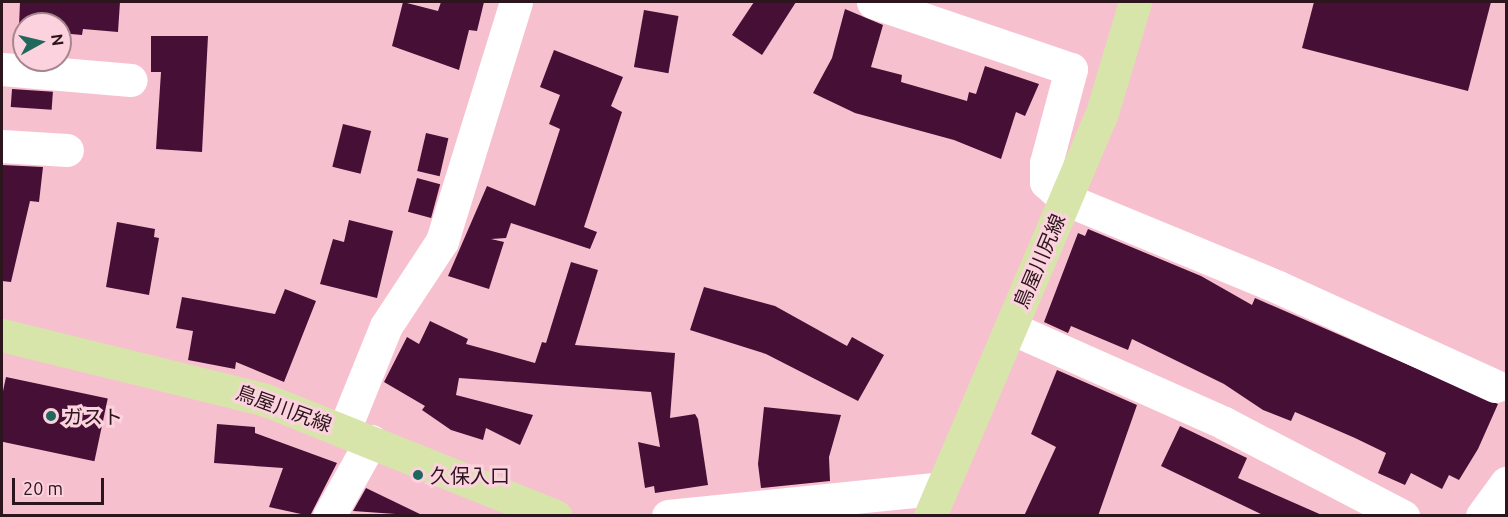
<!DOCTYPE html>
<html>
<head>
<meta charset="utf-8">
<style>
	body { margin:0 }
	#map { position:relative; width:1508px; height:517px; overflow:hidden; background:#f7c0cf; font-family:Ubuntu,"Noto Sans JP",sans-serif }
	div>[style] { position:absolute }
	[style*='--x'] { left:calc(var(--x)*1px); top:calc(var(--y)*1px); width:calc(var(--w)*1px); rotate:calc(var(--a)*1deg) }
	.building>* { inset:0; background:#450f36; transform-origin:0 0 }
	.minor>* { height:33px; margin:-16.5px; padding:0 16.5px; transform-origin:16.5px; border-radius:16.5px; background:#fff }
	.major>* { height:33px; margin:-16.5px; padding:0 16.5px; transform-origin:16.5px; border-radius:16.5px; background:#d7e5aa }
	.dots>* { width:16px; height:16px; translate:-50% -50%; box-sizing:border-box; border:3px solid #fbd2dd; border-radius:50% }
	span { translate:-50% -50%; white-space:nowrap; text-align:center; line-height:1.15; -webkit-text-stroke:6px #fbd2dd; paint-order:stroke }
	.street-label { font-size:20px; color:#2c151c }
	.poi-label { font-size:20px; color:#2c151c }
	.left { translate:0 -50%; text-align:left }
	.frame { position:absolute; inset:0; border:3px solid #2c151c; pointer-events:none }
	.north { position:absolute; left:12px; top:12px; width:60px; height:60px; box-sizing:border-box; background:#fbd2dd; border:2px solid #a88690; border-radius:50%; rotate:82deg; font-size:16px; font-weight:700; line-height:24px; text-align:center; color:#2c151c }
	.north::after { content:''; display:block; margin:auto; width:21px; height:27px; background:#21685c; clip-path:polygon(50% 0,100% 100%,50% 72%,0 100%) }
	.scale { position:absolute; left:12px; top:478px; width:92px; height:27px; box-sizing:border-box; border:3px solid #2c151c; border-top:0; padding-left:8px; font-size:18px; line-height:21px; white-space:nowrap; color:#2c151c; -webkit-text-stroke:4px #fbd2dd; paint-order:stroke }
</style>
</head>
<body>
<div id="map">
	<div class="building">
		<div style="clip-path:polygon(20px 2px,120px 2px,118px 32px,83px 29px,82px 35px,60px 33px,60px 24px,19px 26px)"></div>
		<div style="clip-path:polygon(403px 2px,438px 11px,441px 2px,484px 2px,477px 31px,469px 30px,459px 70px,392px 46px)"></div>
		<div style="clip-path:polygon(754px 2px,796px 2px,762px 55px,732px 35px)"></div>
		<div style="clip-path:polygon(1314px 2px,1491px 2px,1468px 91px,1302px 48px)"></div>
		<div style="clip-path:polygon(845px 9px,883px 25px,871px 67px,902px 75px,901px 82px,967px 101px,969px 92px,976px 94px,985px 66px,1039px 84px,1025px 116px,1016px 112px,1001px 159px,954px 140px,855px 113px,813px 93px,832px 58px)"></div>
		<div style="left:644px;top:10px;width:35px;height:58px;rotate:10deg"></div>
		<div style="clip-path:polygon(151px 36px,208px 36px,202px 152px,156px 149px,161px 72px,151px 72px)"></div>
		<div style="clip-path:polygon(554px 50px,623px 77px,611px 106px,622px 112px,584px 227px,597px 232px,590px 249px,511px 223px,506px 238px,491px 239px,504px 242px,489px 289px,448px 276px,487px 186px,535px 206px,560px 129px,549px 124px,560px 95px,540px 87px)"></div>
		<div style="left:12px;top:89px;width:41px;height:18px;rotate:4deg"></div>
		<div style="left:343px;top:124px;width:29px;height:44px;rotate:14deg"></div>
		<div style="left:426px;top:133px;width:23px;height:39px;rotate:13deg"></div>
		<div style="clip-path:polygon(2px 165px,43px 167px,39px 202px,30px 201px,11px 282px,2px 281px)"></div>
		<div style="left:417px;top:178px;width:24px;height:35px;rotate:15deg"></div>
		<div style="clip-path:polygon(349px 220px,393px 231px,377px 298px,320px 284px,333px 239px,344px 242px)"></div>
		<div style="clip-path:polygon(117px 222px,155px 229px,154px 237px,159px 238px,149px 295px,106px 287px)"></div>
		<div style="clip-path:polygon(1088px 229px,1201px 276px,1252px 305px,1255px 298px,1498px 404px,1478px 449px,1459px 480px,1449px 475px,1442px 489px,1411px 473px,1405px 485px,1378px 473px,1386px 453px,1355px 438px,1295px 412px,1291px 421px,1263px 410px,1224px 384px,1132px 339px,1128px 350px,1071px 326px,1068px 333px,1044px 322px,1078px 233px,1085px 236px)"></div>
		<div style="clip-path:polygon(571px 262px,598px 270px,575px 345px,675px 353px,670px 418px,695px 414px,698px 419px,708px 485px,655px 493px,654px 486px,645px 488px,638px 442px,660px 447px,651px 392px,459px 378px,456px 395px,533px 415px,520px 445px,486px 428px,483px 440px,451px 430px,422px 410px,425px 406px,384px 382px,407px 337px,419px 344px,430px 321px,468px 339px,466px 344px,535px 363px,542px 342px,546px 343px)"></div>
		<div style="clip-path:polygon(704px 287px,775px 306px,847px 346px,852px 337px,884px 355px,858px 401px,766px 354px,690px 330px)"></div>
		<div style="clip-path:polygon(285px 289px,316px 301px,284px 382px,236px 362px,235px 369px,188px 360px,193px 331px,176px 328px,182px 297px,275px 314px)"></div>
		<div style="clip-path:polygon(1057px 370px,1137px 405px,1098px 516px,1024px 516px,1056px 447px,1031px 434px)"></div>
		<div style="left:6px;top:377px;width:104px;height:64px;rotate:12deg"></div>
		<div style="clip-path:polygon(764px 407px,841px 415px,829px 457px,830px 481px,761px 488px,758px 464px)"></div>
		<div style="clip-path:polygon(217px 424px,255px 427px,255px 433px,337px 463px,310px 516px,269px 507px,283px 468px,214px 463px)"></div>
		<div style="clip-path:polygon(1180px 426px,1247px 458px,1238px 478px,1324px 516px,1265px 516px,1161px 466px)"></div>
		<div style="clip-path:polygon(366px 488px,424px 516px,353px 511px)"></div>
	</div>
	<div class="minor">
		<div style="--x:873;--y:2;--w:209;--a:18.7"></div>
		<div style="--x:1071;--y:69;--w:97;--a:104.9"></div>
		<div style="--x:1046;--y:163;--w:19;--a:90"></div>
		<div style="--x:1046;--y:182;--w:25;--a:42"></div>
		<div style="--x:1065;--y:199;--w:230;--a:22.4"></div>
		<div style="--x:1278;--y:287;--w:239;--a:24.5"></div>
		<div style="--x:2;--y:69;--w:129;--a:4.9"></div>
		<div style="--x:2;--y:146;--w:65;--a:3.5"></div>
		<div style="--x:1011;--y:328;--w:233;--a:24"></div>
		<div style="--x:1224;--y:423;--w:202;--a:27.5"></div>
		<div style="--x:344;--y:430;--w:112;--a:-68"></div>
		<div style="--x:386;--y:326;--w:102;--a:-56.6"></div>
		<div style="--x:442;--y:241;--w:250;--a:-72.8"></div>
		<div style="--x:329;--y:516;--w:86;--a:-60.8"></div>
		<div style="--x:668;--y:516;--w:275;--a:-5.8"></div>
		<div style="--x:1482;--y:516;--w:41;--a:-54"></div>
	</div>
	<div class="major">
		<div style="--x:2;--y:335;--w:269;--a:13.8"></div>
		<div style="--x:263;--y:399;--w:315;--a:21.8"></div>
		<div style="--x:930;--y:516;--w:435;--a:-66.9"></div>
		<div style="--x:1101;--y:116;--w:119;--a:-73.4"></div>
	</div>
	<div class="dots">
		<div style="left:51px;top:416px;background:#21685c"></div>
		<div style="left:418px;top:475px;background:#21685c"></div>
	</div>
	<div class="street-label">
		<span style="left:1039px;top:261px;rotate:-67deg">鳥屋川尻線</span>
		<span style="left:284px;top:408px;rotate:20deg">鳥屋川尻線</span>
	</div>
	<div class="poi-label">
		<span class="left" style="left:63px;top:416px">ガスト</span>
		<span class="left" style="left:430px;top:475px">久保入口</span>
	</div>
	<div class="frame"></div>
	<div class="north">N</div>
	<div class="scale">20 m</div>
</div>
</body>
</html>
